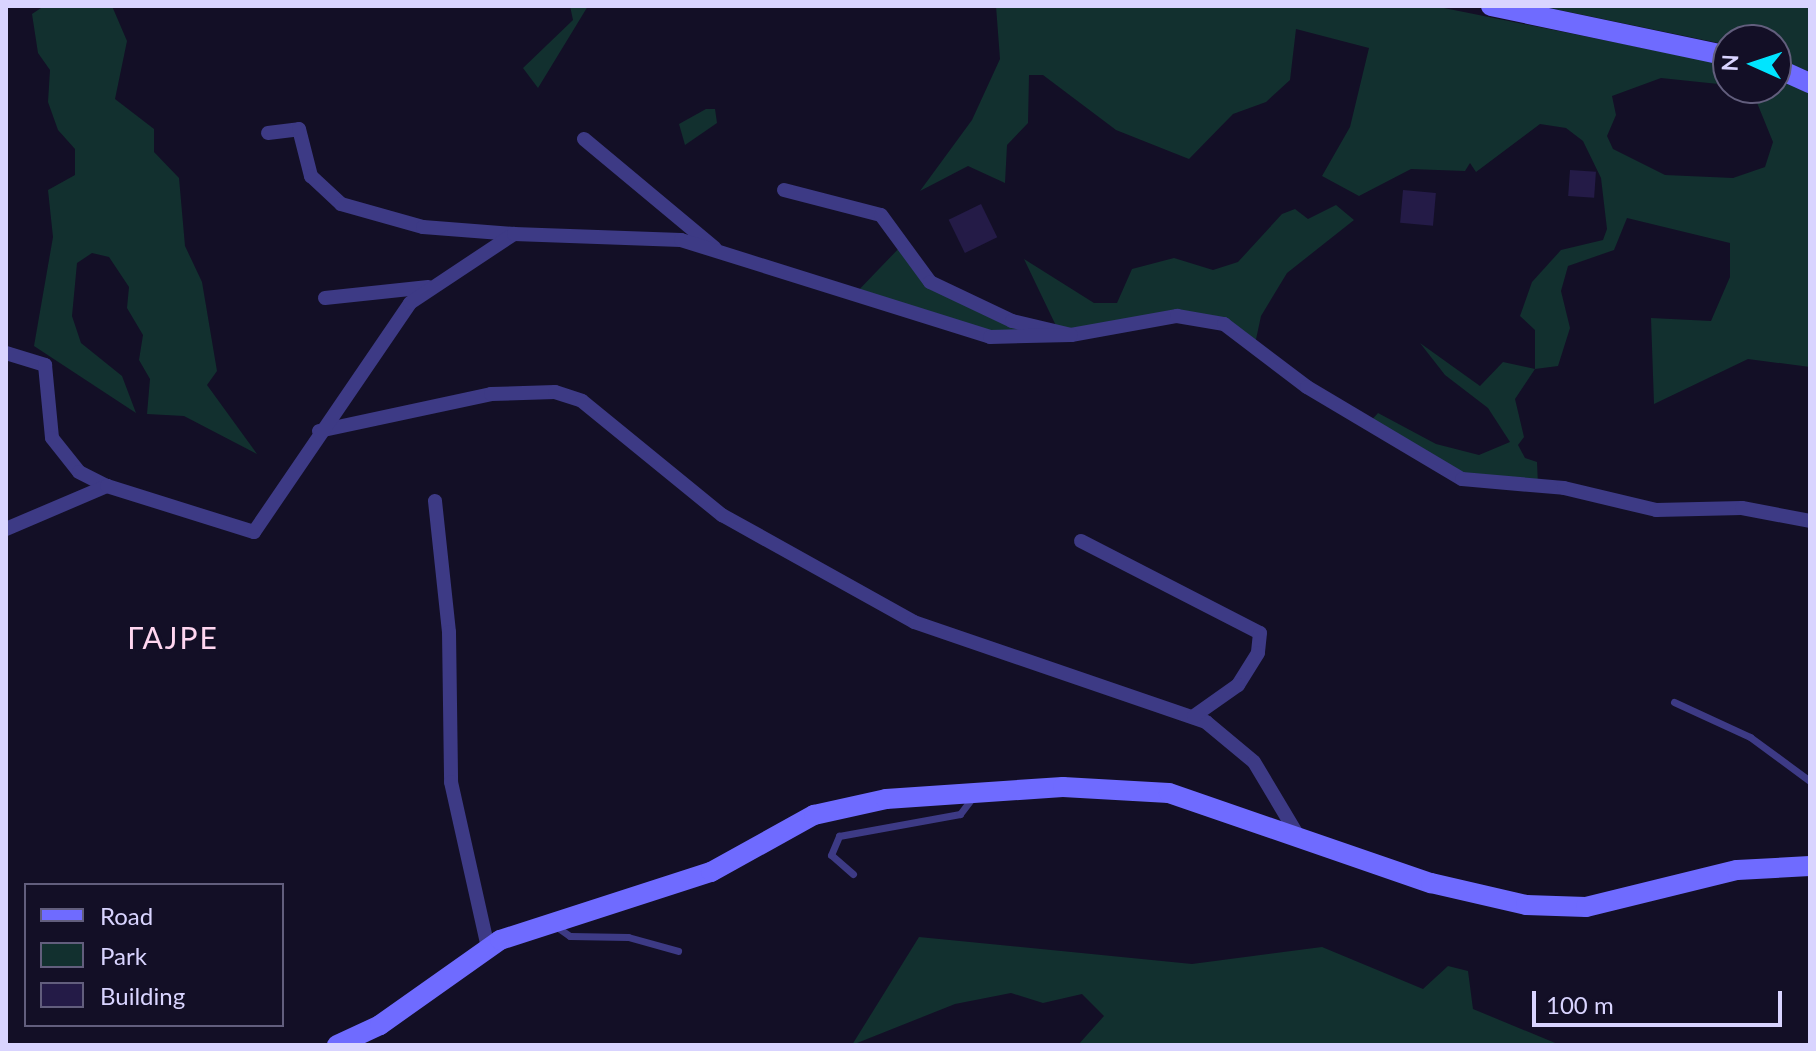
<!DOCTYPE html>
<html>
<head>
<meta charset="utf-8">
<style>
	body { margin:0 }
	#map { position:relative; width:1816px; height:1051px; overflow:hidden; background:#130f26; font-family:Lato,sans-serif }
	div>[style] { position:absolute }
	[style*='--x'] { left:calc(var(--x)*1px); top:calc(var(--y)*1px); width:calc(var(--w)*1px); rotate:calc(var(--a)*1deg) }
	.green>* { inset:0; background:#12302f }
	.building>* { inset:0; background:#241b47; transform-origin:0 0 }
	.service>* { height:7px; margin:-3.5px; padding:0 3.5px; transform-origin:3.5px; border-radius:3.5px; background:#3d3a85 }
	.minor>* { height:14px; margin:-7px; padding:0 7px; transform-origin:7px; border-radius:7px; background:#3d3a85 }
	.secondary>* { height:20px; margin:-10px; padding:0 10px; transform-origin:10px; border-radius:10px; background:#6f6bff }
	span { translate:-50% -50%; white-space:nowrap; text-align:center; line-height:1.15; -webkit-text-stroke:6px #130f26; paint-order:stroke }
	.quarter-label { font-size:30px; color:#ffd6f0; letter-spacing:2px }
	.frame { position:absolute; inset:0; border:8px solid #d9d4ff; pointer-events:none }
	.legend { position:absolute; left:24px; top:883px; width:260px; height:144px; box-sizing:border-box; background:#130f26; border:2px solid #625e7d; margin:0; padding:10px 14px; list-style:none; font-size:24px; color:#d9d4ff }
	.legend li { display:flex; align-items:center; gap:16px; height:40px }
	.legend b { width:40px; border:2px solid #625e7d }
	.north { position:absolute; left:1712px; top:24px; width:80px; height:80px; box-sizing:border-box; background:#130f26; border:2px solid #625e7d; border-radius:50%; rotate:273deg; font-size:22px; font-weight:700; line-height:32px; text-align:center; color:#d9d4ff }
	.north::after { content:''; display:block; margin:auto; width:28px; height:36px; background:#00e5ff; clip-path:polygon(50% 0,100% 100%,50% 72%,0 100%) }
	.scale { position:absolute; left:1532px; top:991px; width:250px; height:36px; box-sizing:border-box; border:4px solid #d9d4ff; border-top:0; padding-left:10px; font-size:24px; line-height:28px; white-space:nowrap; color:#d9d4ff; -webkit-text-stroke:6px #130f26; paint-order:stroke }
</style>
</head>
<body>
<div id="map">
	<div class="green">
		<div style="clip-path:polygon(44px 6px,112px 6px,127px 41px,115px 99px,154px 129px,154px 152px,179px 178px,185px 246px,202px 282px,217px 371px,207px 385px,257px 454px,184px 416px,147px 414px,150px 379px,139px 360px,143px 335px,127px 308px,129px 287px,109px 257px,92px 253px,77px 263px,72px 316px,81px 343px,122px 376px,136px 413px,34px 346px,53px 237px,48px 190px,75px 175px,75px 149px,58px 130px,48px 102px,50px 70px,38px 53px,32px 14px)"></div>
		<div style="clip-path:polygon(570px 6px,588px 6px,538px 88px,523px 68px,573px 20px)"></div>
		<div style="clip-path:polygon(996px 6px,1434px 6px,1728px 65px,1728px 85px,1661px 78px,1612px 96px,1616px 115px,1607px 136px,1613px 149px,1665px 175px,1733px 178px,1765px 167px,1773px 142px,1751px 88px,1776px 88px,1776px 79px,1803px 89px,1810px 94px,1810px 367px,1748px 359px,1654px 404px,1651px 318px,1711px 321px,1730px 277px,1730px 243px,1627px 218px,1614px 250px,1568px 266px,1561px 291px,1570px 328px,1558px 366px,1535px 369px,1515px 399px,1524px 437px,1518px 445px,1525px 458px,1537px 462px,1538px 485px,1481px 483px,1367px 425px,1378px 413px,1436px 444px,1479px 455px,1510px 442px,1488px 408px,1445px 375px,1420px 343px,1480px 386px,1503px 362px,1535px 369px,1535px 330px,1520px 316px,1532px 282px,1561px 250px,1603px 240px,1607px 229px,1601px 178px,1583px 141px,1566px 128px,1540px 124px,1476px 172px,1470px 163px,1465px 171px,1411px 169px,1359px 196px,1322px 176px,1350px 127px,1369px 48px,1296px 29px,1290px 80px,1266px 102px,1233px 114px,1189px 159px,1116px 130px,1043px 75px,1029px 75px,1028px 123px,1007px 145px,1005px 183px,968px 166px,920px 191px,972px 120px,1000px 59px)"></div>
		<div style="clip-path:polygon(1540px 6px,1810px 6px,1810px 72px,1776px 59px,1776px 40px,1728px 45px)"></div>
		<div style="clip-path:polygon(706px 109px,715px 109px,717px 123px,685px 145px,679px 124px)"></div>
		<div style="clip-path:polygon(1336px 205px,1354px 220px,1287px 273px,1261px 316px,1255px 344px,1208px 318px,1028px 341px,853px 296px,903px 244px,939px 289px,1059px 332px,1024px 259px,1094px 303px,1117px 303px,1132px 269px,1174px 258px,1213px 270px,1238px 262px,1282px 214px,1295px 209px,1308px 219px)"></div>
		<div style="clip-path:polygon(919px 937px,1192px 964px,1322px 947px,1423px 989px,1448px 966px,1468px 971px,1473px 1009px,1560px 1045px,1078px 1045px,1104px 1016px,1082px 994px,1043px 1003px,1011px 993px,955px 1004px,852px 1045px)"></div>
	</div>
	<div class="building">
		<div style="left:1570px;top:170px;width:26px;height:26px;rotate:4deg"></div>
		<div style="left:1403px;top:190px;width:33px;height:33px;rotate:5deg"></div>
		<div style="left:981px;top:204px;width:37px;height:36px;rotate:64deg"></div>
	</div>
	<div class="service">
		<div style="--x:1674;--y:702;--w:84;--a:24.7"></div>
		<div style="--x:1750;--y:737;--w:74;--a:36.3"></div>
		<div style="--x:853;--y:874;--w:29;--a:-139"></div>
		<div style="--x:831;--y:855;--w:21;--a:-67"></div>
		<div style="--x:839;--y:836;--w:123;--a:-10.3"></div>
		<div style="--x:960;--y:814;--w:25;--a:-53"></div>
		<div style="--x:554;--y:925;--w:19;--a:35"></div>
		<div style="--x:570;--y:936;--w:58;--a:1"></div>
		<div style="--x:628;--y:937;--w:52;--a:15.6"></div>
	</div>
	<div class="minor">
		<div style="--x:268;--y:133;--w:31;--a:-7"></div>
		<div style="--x:299;--y:129;--w:49;--a:75.7"></div>
		<div style="--x:311;--y:176;--w:41;--a:43"></div>
		<div style="--x:341;--y:204;--w:85;--a:15.7"></div>
		<div style="--x:423;--y:227;--w:91;--a:4.4"></div>
		<div style="--x:584;--y:139;--w:170;--a:39.8"></div>
		<div style="--x:784;--y:190;--w:100;--a:14.5"></div>
		<div style="--x:881;--y:215;--w:83;--a:53.8"></div>
		<div style="--x:930;--y:282;--w:91;--a:25.4"></div>
		<div style="--x:1012;--y:321;--w:61;--a:13.3"></div>
		<div style="--x:1071;--y:335;--w:108;--a:-10.2"></div>
		<div style="--x:1177;--y:316;--w:48;--a:9.7"></div>
		<div style="--x:1224;--y:324;--w:104;--a:37.2"></div>
		<div style="--x:1307;--y:387;--w:180;--a:30.7"></div>
		<div style="--x:1462;--y:479;--w:102;--a:5"></div>
		<div style="--x:1564;--y:488;--w:95;--a:13.4"></div>
		<div style="--x:1656;--y:510;--w:86;--a:-1.3"></div>
		<div style="--x:1742;--y:508;--w:69;--a:10.8"></div>
		<div style="--x:325;--y:298;--w:104;--a:-6.1"></div>
		<div style="--x:6;--y:353;--w:41;--a:17.1"></div>
		<div style="--x:45;--y:365;--w:73;--a:84.5"></div>
		<div style="--x:52;--y:438;--w:43;--a:51.5"></div>
		<div style="--x:79;--y:472;--w:31;--a:27"></div>
		<div style="--x:319;--y:431;--w:176;--a:-12.1"></div>
		<div style="--x:491;--y:394;--w:64;--a:-1.8"></div>
		<div style="--x:555;--y:392;--w:28;--a:18"></div>
		<div style="--x:582;--y:401;--w:181;--a:39.2"></div>
		<div style="--x:722;--y:515;--w:220;--a:29.1"></div>
		<div style="--x:914;--y:622;--w:309;--a:18.9"></div>
		<div style="--x:1206;--y:722;--w:62;--a:39.8"></div>
		<div style="--x:1254;--y:762;--w:84;--a:59.2"></div>
		<div style="--x:435;--y:501;--w:132;--a:83.9"></div>
		<div style="--x:449;--y:632;--w:150;--a:89.2"></div>
		<div style="--x:451;--y:782;--w:169;--a:77.4"></div>
		<div style="--x:6;--y:529;--w:110;--a:-23.1"></div>
		<div style="--x:107;--y:486;--w:154;--a:17.4"></div>
		<div style="--x:254;--y:532;--w:277;--a:-55.7"></div>
		<div style="--x:410;--y:303;--w:125;--a:-33.6"></div>
		<div style="--x:514;--y:234;--w:167;--a:2.1"></div>
		<div style="--x:681;--y:240;--w:324;--a:17.4"></div>
		<div style="--x:990;--y:337;--w:81;--a:-1.4"></div>
		<div style="--x:1081;--y:541;--w:201;--a:27.2"></div>
		<div style="--x:1260;--y:633;--w:20;--a:96"></div>
		<div style="--x:1258;--y:653;--w:38;--a:122"></div>
		<div style="--x:1238;--y:685;--w:54;--a:144.8"></div>
	</div>
	<div class="secondary">
		<div style="--x:1491;--y:6;--w:242;--a:11.9"></div>
		<div style="--x:1776;--y:68;--w:37;--a:24"></div>
		<div style="--x:337;--y:1045;--w:47;--a:-24.9"></div>
		<div style="--x:380;--y:1025;--w:147;--a:-35.3"></div>
		<div style="--x:500;--y:940;--w:222;--a:-17.9"></div>
		<div style="--x:711;--y:872;--w:118;--a:-29"></div>
		<div style="--x:814;--y:815;--w:74;--a:-12.5"></div>
		<div style="--x:886;--y:799;--w:177;--a:-3.9"></div>
		<div style="--x:1063;--y:787;--w:106;--a:3.2"></div>
		<div style="--x:1169;--y:793;--w:277;--a:19"></div>
		<div style="--x:1431;--y:883;--w:98;--a:13"></div>
		<div style="--x:1526;--y:905;--w:60;--a:1.9"></div>
		<div style="--x:1586;--y:907;--w:155;--a:-13.8"></div>
		<div style="--x:1737;--y:870;--w:73;--a:-3.1"></div>
	</div>
	<div class="quarter-label">
		<span style="left:173px;top:637px">ГАЈРЕ</span>
	</div>
	<div class="frame"></div>
	<ul class="legend">
	<li><b style="height:10px;background:#6f6bff"></b>Road</li>
	<li><b style="height:22px;background:#12302f"></b>Park</li>
	<li><b style="height:22px;background:#241b47"></b>Building</li>
	</ul>
	<div class="north">N</div>
	<div class="scale">100 m</div>
</div>
</body>
</html>
